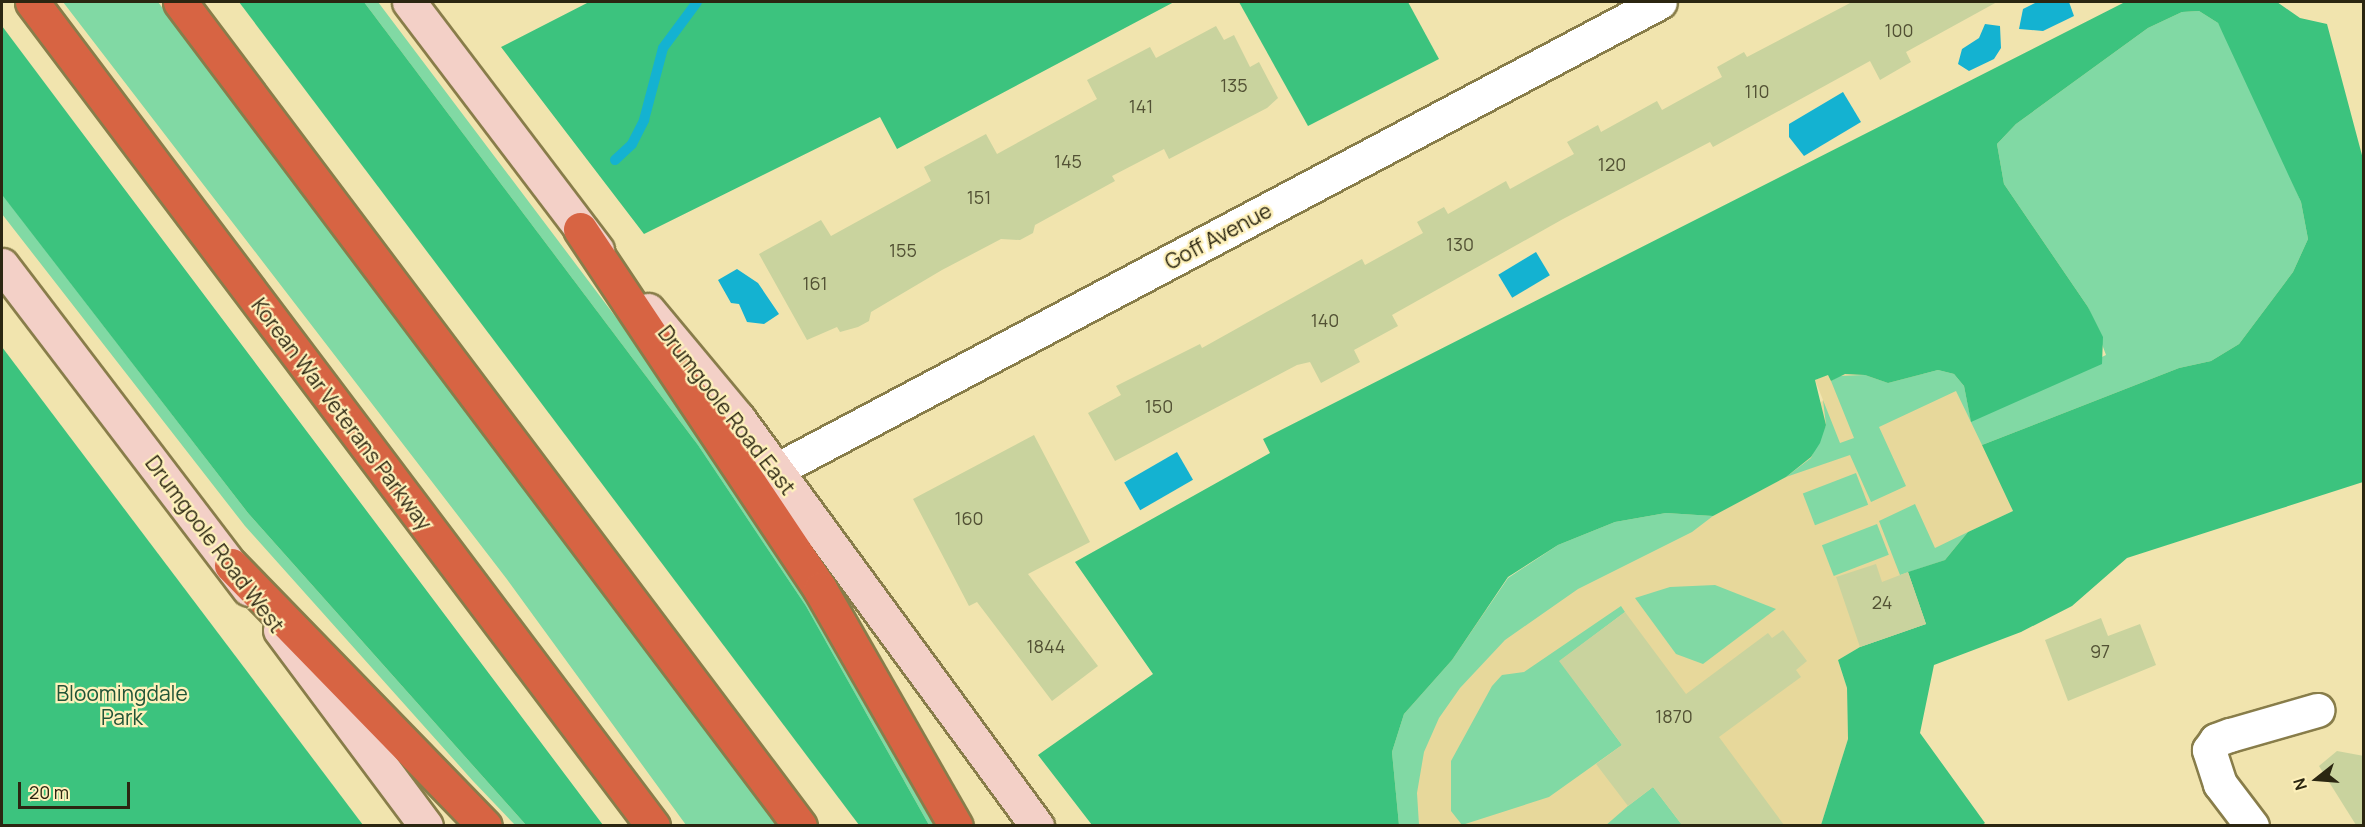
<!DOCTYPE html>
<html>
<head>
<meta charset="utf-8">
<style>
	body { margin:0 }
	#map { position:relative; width:2365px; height:827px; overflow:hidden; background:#f1e4ae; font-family:Manrope,sans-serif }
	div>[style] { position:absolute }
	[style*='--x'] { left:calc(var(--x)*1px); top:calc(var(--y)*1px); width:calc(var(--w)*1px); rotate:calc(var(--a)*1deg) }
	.built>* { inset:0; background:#e7d89b }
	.green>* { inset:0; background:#81d9a4; transform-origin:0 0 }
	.forest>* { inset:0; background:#3cc37e }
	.water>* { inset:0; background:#14b2d1; transform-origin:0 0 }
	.stream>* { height:10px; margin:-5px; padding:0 5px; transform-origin:5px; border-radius:5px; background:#14b2d1 }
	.building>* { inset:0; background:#c9d39e }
	.roads { filter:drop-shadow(2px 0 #887d4a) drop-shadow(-2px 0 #887d4a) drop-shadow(0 2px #887d4a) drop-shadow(0 -2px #887d4a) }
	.street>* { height:33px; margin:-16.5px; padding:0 16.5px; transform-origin:16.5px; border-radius:16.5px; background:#fff }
	.secondary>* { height:33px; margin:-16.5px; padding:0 16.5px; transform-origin:16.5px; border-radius:16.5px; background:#f3d0c7 }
	.highway>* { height:33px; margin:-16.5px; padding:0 16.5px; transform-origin:16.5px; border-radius:16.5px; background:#d76443 }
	span { translate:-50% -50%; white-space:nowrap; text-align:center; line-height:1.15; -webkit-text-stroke:4.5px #fef1bb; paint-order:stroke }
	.number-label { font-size:18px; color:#525134 }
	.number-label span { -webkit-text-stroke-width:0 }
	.street-label { font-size:21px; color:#2b2611 }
	.park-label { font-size:21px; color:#215437 }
	.frame { position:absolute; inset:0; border:3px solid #2b2611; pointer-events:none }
	.north { position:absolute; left:2287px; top:749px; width:60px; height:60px; -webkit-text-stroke:4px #fef1bb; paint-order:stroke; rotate:253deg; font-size:16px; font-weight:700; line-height:24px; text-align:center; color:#2b2611 }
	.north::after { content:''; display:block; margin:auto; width:21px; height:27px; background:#2b2611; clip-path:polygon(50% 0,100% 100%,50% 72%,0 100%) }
	.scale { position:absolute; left:18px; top:782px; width:112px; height:27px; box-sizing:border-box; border:3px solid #2b2611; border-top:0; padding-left:8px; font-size:18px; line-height:21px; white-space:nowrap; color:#2b2611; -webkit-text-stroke:4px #fef1bb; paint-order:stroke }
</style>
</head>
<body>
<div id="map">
	<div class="built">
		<div style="clip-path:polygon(1829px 374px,1954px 374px,2013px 511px,1968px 532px,1926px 624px,1860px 647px,1838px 660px,1847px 688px,1848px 739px,1821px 825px,1399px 825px,1404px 714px,1482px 611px,1713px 516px,1823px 400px,1815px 380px)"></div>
	</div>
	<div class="green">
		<div style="clip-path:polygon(63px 2px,158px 2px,777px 825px,686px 825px,506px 578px)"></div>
		<div style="clip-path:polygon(364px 2px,378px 2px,713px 446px,806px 582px,940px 825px,929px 825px,806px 606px,698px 445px)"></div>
		<div style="clip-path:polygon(2199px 11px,2218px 23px,2249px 81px,2301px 202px,2308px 239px,2293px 272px,2239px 344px,2211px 361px,2179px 368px,1982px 445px,1956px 391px,1879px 427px,1906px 486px,1871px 502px,1850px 455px,1786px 477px,1811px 458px,1826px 425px,1823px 400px,1840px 443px,1854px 438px,1831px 381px,1839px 376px,1865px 375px,1888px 383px,1938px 370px,1954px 374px,1964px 386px,1971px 421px,2106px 355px,2088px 307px,2004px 184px,1997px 144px,2016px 124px,2148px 28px,2182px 12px)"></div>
		<div style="clip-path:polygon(2px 194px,248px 513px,526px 825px,515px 825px,473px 781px,245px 526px,2px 214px)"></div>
		<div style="left:1856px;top:473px;width:34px;height:57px;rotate:69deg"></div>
		<div style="clip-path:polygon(1915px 504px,1935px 548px,1968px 532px,1945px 560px,1900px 575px,1879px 521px)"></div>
		<div style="clip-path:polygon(1666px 513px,1713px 516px,1692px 532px,1578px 589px,1505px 640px,1460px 688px,1439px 718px,1424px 752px,1417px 793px,1419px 825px,1399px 825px,1392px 752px,1404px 714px,1452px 660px,1508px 578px,1558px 545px,1615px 522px)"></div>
		<div style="left:1877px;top:524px;width:33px;height:59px;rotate:69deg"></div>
		<div style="clip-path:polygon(1715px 585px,1776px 609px,1703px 664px,1676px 654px,1635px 598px,1670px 587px)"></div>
		<div style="clip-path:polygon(1621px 606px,1625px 612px,1560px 661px,1622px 745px,1549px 797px,1462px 825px,1451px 811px,1451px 761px,1492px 686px,1502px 675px,1524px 672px)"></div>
		<div style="clip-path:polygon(1653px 787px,1682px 825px,1605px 826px,1628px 806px)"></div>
	</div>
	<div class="forest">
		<div style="clip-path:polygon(239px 2px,364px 2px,698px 445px,806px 606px,929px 825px,859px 825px)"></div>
		<div style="clip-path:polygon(589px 2px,1174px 2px,897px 149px,880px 117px,644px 234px,501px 47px)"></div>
		<div style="clip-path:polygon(1239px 2px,1408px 2px,1439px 59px,1308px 126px)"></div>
		<div style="clip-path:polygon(2125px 2px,2277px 2px,2300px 18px,2327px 24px,2363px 159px,2363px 482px,2127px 558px,2072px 606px,2021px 632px,1934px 665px,1920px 733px,1985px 823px,1982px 825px,1821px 825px,1848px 739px,1847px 688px,1838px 660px,1860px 647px,1926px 624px,1908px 572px,1945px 560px,1968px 532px,2013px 511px,1982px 445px,2179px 368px,2211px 361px,2239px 344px,2293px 272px,2308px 239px,2301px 202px,2218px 23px,2199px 11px,2182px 12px,2148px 28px,2016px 124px,1997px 144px,2004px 184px,2088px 307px,2103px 337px,2102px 364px,1971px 422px,1964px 386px,1954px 374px,1938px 370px,1888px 383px,1865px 375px,1845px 374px,1831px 381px,1828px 375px,1815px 380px,1826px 425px,1820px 443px,1811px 457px,1786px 477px,1713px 516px,1666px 513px,1615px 522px,1558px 545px,1508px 577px,1452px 660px,1404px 714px,1392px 752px,1399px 825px,1092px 825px,1038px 755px,1153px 674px,1075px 562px,1270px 453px,1263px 439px)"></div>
		<div style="clip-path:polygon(2px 26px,77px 126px,603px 825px,526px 825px,248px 513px,3px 196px)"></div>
		<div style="clip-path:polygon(2px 347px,363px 825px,2px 825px)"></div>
	</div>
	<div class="water">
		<div style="clip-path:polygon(2037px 2px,2069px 2px,2074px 16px,2043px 31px,2019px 29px,2023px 9px)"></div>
		<div style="clip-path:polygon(1985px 24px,2000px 26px,2001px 48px,1994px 59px,1969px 71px,1958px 64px,1962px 49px,1979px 38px)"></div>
		<div style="clip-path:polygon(1843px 92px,1861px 122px,1804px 156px,1789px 137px,1789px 124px)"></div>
		<div style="left:1536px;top:252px;width:27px;height:44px;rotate:59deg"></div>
		<div style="clip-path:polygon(737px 269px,758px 283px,779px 314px,764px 324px,747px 322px,739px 304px,731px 303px,718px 280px)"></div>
		<div style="left:1177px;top:452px;width:32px;height:61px;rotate:60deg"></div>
	</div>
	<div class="stream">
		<div style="--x:615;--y:160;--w:23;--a:-43"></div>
		<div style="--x:632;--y:144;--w:27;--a:-63"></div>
		<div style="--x:644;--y:120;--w:74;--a:-75.2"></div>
		<div style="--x:663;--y:48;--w:57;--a:-53.5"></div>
	</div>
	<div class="building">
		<div style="clip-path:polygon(1852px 2px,1997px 2px,1906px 52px,1911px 62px,1880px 80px,1870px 61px,1713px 147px,1710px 142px,1563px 219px,1392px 315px,1398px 326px,1354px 350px,1360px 362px,1321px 383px,1310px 362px,1297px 365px,1115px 461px,1088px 413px,1121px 395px,1116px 386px,1200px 344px,1202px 348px,1362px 259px,1365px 265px,1423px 233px,1417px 222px,1444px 207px,1448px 214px,1506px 181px,1510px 189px,1574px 154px,1567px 142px,1598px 125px,1601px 132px,1657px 101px,1662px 110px,1722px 77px,1717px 67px,1744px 52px,1747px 57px)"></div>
		<div style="clip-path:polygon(1216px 26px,1224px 40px,1234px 35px,1250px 67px,1259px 62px,1278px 98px,1267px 108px,1169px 159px,1164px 149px,1112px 176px,1115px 181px,1035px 225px,1033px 233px,1020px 240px,1001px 239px,942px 270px,871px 312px,869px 321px,858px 327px,840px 332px,837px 327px,807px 340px,759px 254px,821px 220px,831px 236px,931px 181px,924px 167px,986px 134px,997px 154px,1097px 99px,1087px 80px,1150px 47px,1156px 58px)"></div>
		<div style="clip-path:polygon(1034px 435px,1090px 542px,1028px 574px,1098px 666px,1052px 701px,977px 602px,969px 606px,913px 499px)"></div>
		<div style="clip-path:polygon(1876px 564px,1882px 582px,1908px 572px,1926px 624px,1860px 647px,1836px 577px)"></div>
		<div style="clip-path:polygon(1625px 612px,1686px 694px,1768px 633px,1772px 638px,1783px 630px,1807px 661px,1796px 670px,1801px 677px,1719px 737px,1784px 825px,1682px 825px,1653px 787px,1628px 806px,1596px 764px,1622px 745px,1559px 661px)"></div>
		<div style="clip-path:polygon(2101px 618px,2108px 636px,2140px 624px,2156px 665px,2068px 701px,2045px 640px)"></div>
		<div style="clip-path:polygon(2337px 751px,2364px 756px,2364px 825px,2356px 825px,2319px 766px)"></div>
	</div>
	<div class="roads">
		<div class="street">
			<div style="--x:776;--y:470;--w:1000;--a:-27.9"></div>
			<div style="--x:2252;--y:826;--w:53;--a:-127.3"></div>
			<div style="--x:2220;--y:784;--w:36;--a:-108"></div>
			<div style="--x:2209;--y:750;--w:12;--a:-55"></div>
			<div style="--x:2216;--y:740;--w:15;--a:-20"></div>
			<div style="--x:2230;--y:735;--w:91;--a:-16"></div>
		</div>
		<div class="secondary">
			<div style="--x:409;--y:2;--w:311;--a:52.8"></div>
			<div style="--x:2;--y:265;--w:407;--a:52.7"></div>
			<div style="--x:648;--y:310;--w:141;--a:50.2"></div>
			<div style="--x:738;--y:418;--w:506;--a:53.76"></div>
			<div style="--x:280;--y:630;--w:244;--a:53.3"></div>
		</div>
		<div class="highway">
			<div style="--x:32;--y:2;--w:1032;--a:53"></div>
			<div style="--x:180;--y:2;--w:1031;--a:53.04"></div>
			<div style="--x:580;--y:229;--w:433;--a:56.3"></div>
			<div style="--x:820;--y:589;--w:273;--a:60.2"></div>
			<div style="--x:231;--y:565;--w:364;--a:45.8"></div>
		</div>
	</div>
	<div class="number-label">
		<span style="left:1899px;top:30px">100</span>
		<span style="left:1234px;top:85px">135</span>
		<span style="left:1757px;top:91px">110</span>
		<span style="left:1141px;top:106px">141</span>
		<span style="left:1068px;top:161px">145</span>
		<span style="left:1612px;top:164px">120</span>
		<span style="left:979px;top:197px">151</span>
		<span style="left:1460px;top:244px">130</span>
		<span style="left:903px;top:250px">155</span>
		<span style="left:815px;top:283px">161</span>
		<span style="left:1325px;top:320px">140</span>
		<span style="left:1159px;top:406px">150</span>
		<span style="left:969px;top:518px">160</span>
		<span style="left:1882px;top:602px">24</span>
		<span style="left:1046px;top:646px">1844</span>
		<span style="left:2100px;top:651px">97</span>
		<span style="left:1674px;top:716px">1870</span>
	</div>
	<div class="street-label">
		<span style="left:1218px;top:236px;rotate:-28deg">Goff Avenue</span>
		<span style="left:727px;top:410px;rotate:52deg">Drumgoole Road East</span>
		<span style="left:342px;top:414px;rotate:53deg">Korean War Veterans Parkway</span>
		<span style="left:215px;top:544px;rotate:53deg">Drumgoole Road West</span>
	</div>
	<div class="park-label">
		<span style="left:122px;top:705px">Bloomingdale<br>Park</span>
	</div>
	<div class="frame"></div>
	<div class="north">N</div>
	<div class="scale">20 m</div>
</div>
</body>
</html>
